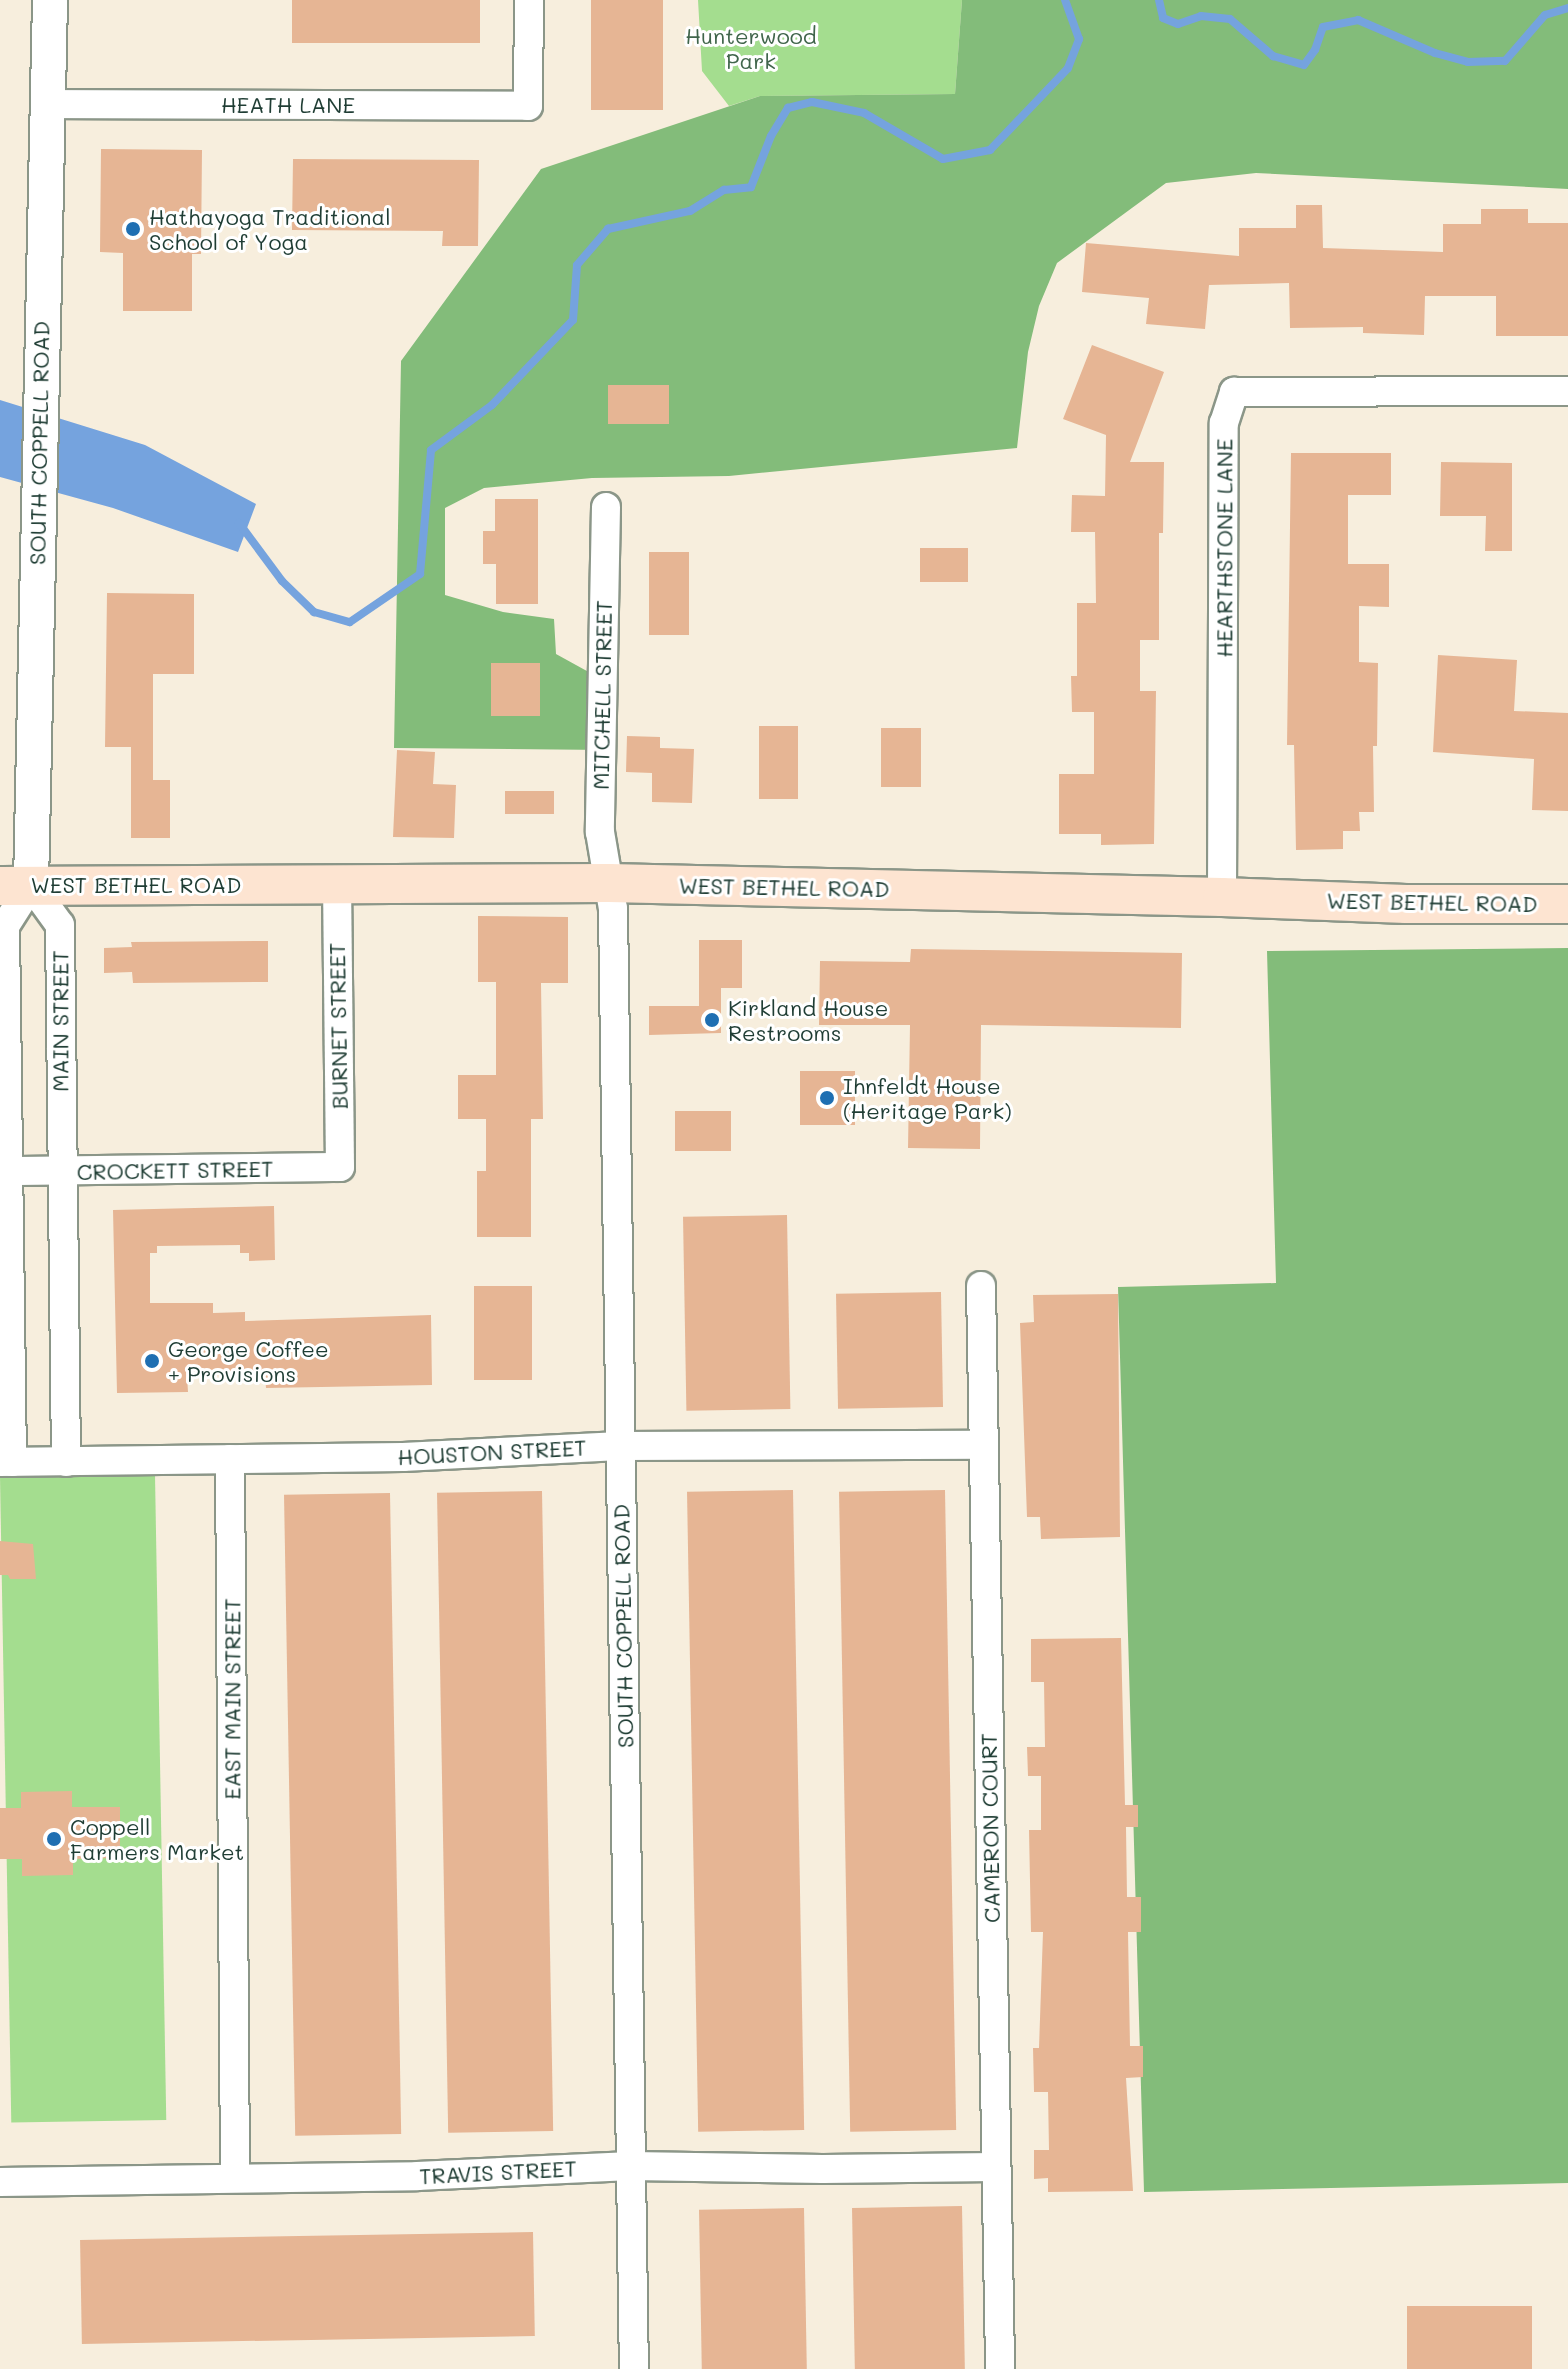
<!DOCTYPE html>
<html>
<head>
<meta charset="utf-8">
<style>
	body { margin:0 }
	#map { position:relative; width:1568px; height:2369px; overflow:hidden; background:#f7eedd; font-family:Mali,sans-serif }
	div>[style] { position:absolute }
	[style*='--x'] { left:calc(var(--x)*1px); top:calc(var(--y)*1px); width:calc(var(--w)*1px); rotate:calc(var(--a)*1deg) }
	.green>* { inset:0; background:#a4dd8f; transform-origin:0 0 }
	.forest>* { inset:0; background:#83bc7a }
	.water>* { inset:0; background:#75a3de }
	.stream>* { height:8px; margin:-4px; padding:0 4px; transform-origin:4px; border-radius:4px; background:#75a3de }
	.building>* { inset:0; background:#e6b594; transform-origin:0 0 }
	.roads { filter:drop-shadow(2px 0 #8b9688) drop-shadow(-2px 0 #8b9688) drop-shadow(0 2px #8b9688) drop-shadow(0 -2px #8b9688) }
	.minor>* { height:28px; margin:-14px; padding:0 14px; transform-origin:14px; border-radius:14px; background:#fff }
	.tertiary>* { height:34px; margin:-17px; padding:0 17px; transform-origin:17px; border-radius:17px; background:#fff }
	.secondary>* { height:38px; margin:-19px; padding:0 19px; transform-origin:19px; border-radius:19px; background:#fde4d1 }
	.dots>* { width:22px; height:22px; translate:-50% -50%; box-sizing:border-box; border:4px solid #fff; border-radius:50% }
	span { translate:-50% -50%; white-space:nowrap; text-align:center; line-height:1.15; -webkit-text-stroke:6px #fff; paint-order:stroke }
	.park-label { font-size:22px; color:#40654b }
	.street-label { font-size:22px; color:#1f3d34 }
	.poi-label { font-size:22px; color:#1f3d34 }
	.left { translate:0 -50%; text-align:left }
</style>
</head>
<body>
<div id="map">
	<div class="green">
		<div style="clip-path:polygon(698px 0,962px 0,955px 94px,760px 96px,729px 106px,702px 71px)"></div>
		<div style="left:155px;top:1475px;width:645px;height:155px;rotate:89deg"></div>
	</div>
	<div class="forest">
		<div style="clip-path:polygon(962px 0,1568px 0,1568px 189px,1256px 173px,1166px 183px,1057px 263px,1039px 306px,1028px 352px,1017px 448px,729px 476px,592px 478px,484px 488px,445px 508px,445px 595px,503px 612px,554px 619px,556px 654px,605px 681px,606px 750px,394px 748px,401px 361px,541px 169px,760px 96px,955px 94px)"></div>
		<div style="clip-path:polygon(1568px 948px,1568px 2183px,1144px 2192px,1118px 1287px,1276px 1283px,1267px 951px)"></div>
	</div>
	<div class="water">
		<div style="clip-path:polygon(0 400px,145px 445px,256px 504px,238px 552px,113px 508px,0 477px)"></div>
	</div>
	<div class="stream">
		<div style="--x:1159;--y:0;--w:18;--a:77"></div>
		<div style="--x:1163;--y:18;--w:16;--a:22"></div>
		<div style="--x:1178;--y:24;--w:24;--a:-19"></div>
		<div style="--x:1201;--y:16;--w:29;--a:6"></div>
		<div style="--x:1230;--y:19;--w:57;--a:40.7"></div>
		<div style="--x:1273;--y:56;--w:32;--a:16"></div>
		<div style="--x:1304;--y:65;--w:19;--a:-54"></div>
		<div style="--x:1315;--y:50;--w:24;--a:-71"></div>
		<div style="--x:1323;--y:27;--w:36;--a:-11"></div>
		<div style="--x:1358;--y:20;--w:84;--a:23.2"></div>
		<div style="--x:1435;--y:53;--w:34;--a:15"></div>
		<div style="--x:1468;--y:62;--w:37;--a:-2"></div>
		<div style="--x:1505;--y:61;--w:61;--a:-49"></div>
		<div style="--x:1545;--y:15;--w:24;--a:-17"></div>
		<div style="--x:239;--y:523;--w:72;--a:53.4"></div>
		<div style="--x:282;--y:581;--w:45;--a:44.1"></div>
		<div style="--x:314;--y:612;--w:37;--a:16"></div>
		<div style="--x:350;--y:622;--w:85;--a:-34.4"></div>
		<div style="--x:420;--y:574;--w:124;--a:-84.9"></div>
		<div style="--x:431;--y:450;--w:76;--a:-36.4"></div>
		<div style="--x:492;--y:405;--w:117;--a:-46.4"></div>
		<div style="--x:573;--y:320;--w:55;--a:-85.8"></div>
		<div style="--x:577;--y:265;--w:48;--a:-49.3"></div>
		<div style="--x:608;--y:229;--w:84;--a:-12.4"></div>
		<div style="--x:690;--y:211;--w:40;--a:-32"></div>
		<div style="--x:724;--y:190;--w:27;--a:-6"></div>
		<div style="--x:751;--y:187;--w:55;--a:-68.6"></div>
		<div style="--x:771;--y:136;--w:33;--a:-59"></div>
		<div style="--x:788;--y:108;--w:25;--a:-14"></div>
		<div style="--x:812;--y:102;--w:53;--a:11.9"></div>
		<div style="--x:864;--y:113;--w:91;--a:30.2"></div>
		<div style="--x:943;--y:159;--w:48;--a:-10.8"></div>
		<div style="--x:990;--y:150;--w:113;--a:-46.4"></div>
		<div style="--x:1068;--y:68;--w:31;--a:-69"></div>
		<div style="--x:1079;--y:39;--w:41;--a:-109.7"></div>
	</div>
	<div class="building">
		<div style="left:292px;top:0;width:188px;height:43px"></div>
		<div style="left:591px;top:0;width:72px;height:110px"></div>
		<div style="clip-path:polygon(101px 149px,202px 150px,201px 254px,192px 254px,192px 311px,123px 311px,123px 253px,100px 252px)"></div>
		<div style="clip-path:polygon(293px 159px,479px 160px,478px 246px,442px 246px,443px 231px,292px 230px)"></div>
		<div style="clip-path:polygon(1296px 205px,1322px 205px,1323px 248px,1443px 252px,1443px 224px,1481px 224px,1481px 209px,1528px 209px,1528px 223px,1568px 223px,1568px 336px,1496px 336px,1496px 296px,1425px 296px,1424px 335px,1363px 333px,1363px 327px,1290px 328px,1289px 283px,1209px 285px,1205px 329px,1146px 324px,1149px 298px,1082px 292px,1086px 243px,1239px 256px,1239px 228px,1296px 228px)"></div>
		<div style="clip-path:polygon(1092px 345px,1164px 372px,1130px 462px,1164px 462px,1163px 533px,1159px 533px,1159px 640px,1140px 640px,1140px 691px,1156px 691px,1154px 844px,1101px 845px,1101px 834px,1059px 834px,1059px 774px,1094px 774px,1094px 712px,1072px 712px,1071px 676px,1077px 676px,1077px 603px,1096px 603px,1095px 532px,1071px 532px,1072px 495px,1105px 496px,1106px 435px,1063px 419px)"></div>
		<div style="left:608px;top:385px;width:61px;height:39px"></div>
		<div style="clip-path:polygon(1291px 453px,1391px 453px,1391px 495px,1348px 495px,1348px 564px,1389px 564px,1389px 607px,1359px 606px,1359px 662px,1378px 663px,1377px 746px,1373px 746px,1374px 812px,1359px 812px,1360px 831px,1343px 831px,1343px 849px,1296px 850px,1294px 745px,1287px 745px)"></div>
		<div style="clip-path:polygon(1441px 462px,1512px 463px,1512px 551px,1485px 551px,1486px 516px,1440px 516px)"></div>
		<div style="clip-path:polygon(495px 499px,538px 499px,538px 604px,496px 604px,496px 564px,483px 564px,483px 531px,495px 531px)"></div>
		<div style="left:920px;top:548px;width:48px;height:34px"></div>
		<div style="left:649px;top:552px;width:40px;height:83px"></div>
		<div style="clip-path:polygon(107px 593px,194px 594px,194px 674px,153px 674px,153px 780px,170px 780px,170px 838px,131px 838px,131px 747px,105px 747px)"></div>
		<div style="clip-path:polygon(1438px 655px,1517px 660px,1514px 711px,1568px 713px,1568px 811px,1532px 810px,1534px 759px,1433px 752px)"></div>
		<div style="left:491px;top:663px;width:49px;height:53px"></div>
		<div style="left:759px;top:726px;width:39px;height:73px"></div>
		<div style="left:881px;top:728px;width:40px;height:59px"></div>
		<div style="clip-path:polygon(627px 736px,660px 737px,660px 748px,694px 749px,692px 803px,652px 802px,652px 773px,626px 772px)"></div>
		<div style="clip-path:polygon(397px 750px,435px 752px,433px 784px,456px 785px,454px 838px,393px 837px)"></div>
		<div style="left:505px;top:791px;width:49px;height:23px"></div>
		<div style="clip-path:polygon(478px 916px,568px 917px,568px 983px,541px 983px,543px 1119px,531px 1119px,531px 1237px,477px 1237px,477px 1171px,486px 1171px,486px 1119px,458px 1119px,458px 1075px,496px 1075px,496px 982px,478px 982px)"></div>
		<div style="clip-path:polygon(699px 940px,742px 940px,742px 988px,721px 988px,721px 1033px,649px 1035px,649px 1006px,699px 1006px)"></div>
		<div style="clip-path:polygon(268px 941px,268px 982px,133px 983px,132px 972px,104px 973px,104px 948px,132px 947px,131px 942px)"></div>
		<div style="clip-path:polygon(911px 949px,1182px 953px,1181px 1028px,981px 1025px,980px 1149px,908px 1148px,910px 1025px,819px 1025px,820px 961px,910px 962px)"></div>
		<div style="left:800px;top:1071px;width:55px;height:54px"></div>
		<div style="left:675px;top:1111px;width:56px;height:40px"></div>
		<div style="clip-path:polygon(274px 1206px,275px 1260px,249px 1261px,249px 1253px,240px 1253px,240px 1245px,157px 1246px,157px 1253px,150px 1253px,150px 1303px,213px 1303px,213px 1313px,245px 1312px,245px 1321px,431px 1315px,432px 1385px,266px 1388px,265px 1375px,187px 1376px,188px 1392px,117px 1393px,113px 1210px)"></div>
		<div style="left:787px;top:1215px;width:194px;height:104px;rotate:89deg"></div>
		<div style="left:474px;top:1286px;width:58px;height:94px"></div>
		<div style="left:941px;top:1292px;width:115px;height:105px;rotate:89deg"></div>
		<div style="clip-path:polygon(1118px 1294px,1120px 1537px,1041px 1539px,1040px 1517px,1027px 1517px,1020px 1323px,1034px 1322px,1033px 1295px)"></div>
		<div style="left:793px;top:1490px;width:640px;height:106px;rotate:89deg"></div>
		<div style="left:945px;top:1490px;width:640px;height:106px;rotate:89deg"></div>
		<div style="left:542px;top:1491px;width:640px;height:105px;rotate:89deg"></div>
		<div style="left:390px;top:1493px;width:641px;height:106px;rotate:89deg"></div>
		<div style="clip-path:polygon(0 1541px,33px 1544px,36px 1579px,10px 1579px,8px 1575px,0 1575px)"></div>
		<div style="clip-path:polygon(1121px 1638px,1125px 1805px,1138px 1805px,1138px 1827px,1126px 1827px,1127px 1897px,1141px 1897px,1141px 1932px,1128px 1932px,1130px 2046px,1143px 2046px,1143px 2077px,1126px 2078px,1133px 2191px,1048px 2192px,1048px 2178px,1034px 2179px,1034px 2150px,1049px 2150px,1048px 2092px,1034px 2092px,1033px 2048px,1039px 2048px,1043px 1932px,1031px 1932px,1029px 1830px,1041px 1830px,1041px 1776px,1028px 1776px,1027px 1747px,1045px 1747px,1044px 1682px,1031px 1682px,1031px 1639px)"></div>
		<div style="clip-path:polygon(72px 1791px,72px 1807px,120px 1807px,120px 1858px,73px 1859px,73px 1875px,22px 1876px,22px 1859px,0 1859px,0 1808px,21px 1808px,21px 1792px)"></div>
		<div style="left:962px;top:2206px;width:163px;height:110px;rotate:89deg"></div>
		<div style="left:804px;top:2208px;width:161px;height:105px;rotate:89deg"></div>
		<div style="left:533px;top:2232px;width:104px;height:453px;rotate:89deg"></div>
		<div style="left:1532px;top:2306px;width:63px;height:125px;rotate:90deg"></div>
	</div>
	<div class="roads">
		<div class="minor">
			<div style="--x:48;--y:104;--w:480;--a:0.2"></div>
			<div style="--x:528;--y:106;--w:106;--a:-89.5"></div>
			<div style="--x:606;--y:507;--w:325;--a:91.1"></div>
			<div style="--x:600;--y:832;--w:78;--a:80.4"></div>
			<div style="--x:613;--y:909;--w:1460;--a:89.18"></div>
			<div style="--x:1222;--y:897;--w:474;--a:-89.8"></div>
			<div style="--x:1224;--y:423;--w:33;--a:-72"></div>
			<div style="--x:1234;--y:392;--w:334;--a:-0.2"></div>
			<div style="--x:10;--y:1171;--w:330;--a:-0.7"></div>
			<div style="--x:340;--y:1167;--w:283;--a:-90.6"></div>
			<div style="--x:981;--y:1286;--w:1083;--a:88.99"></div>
			<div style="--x:230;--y:1459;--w:719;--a:89.6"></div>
			<div style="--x:0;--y:1462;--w:403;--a:-0.7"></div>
			<div style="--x:403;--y:1457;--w:217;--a:-2.9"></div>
			<div style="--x:620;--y:1446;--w:363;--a:-0.2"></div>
			<div style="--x:12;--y:1462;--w:536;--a:-90.75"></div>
			<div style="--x:5;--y:926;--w:49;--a:-57.6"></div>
			<div style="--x:31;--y:885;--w:49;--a:54.1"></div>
			<div style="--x:60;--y:925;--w:537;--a:89.36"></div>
			<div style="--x:0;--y:2182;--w:417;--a:-0.8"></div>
			<div style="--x:417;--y:2176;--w:214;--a:-2.7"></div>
			<div style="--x:631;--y:2166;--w:192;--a:0.9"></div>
			<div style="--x:823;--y:2169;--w:172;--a:-0.7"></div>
		</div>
		<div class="tertiary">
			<div style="--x:31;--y:885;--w:885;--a:-88.77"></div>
		</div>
		<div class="secondary">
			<div style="--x:0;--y:886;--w:609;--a:-0.28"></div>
			<div style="--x:609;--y:883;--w:613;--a:1.31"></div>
			<div style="--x:1222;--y:897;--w:184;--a:2.2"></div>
			<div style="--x:1406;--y:904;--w:162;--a:0"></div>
		</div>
	</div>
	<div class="dots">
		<div style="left:133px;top:229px;background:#1f6fb2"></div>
		<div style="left:712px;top:1020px;background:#1f6fb2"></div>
		<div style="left:827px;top:1098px;background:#1f6fb2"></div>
		<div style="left:152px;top:1361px;background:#1f6fb2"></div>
		<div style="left:54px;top:1839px;background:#1f6fb2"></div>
	</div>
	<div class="park-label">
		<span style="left:751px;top:48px">Hunterwood<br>Park</span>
	</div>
	<div class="street-label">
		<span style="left:288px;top:105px">HEATH LANE</span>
		<span style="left:39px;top:443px;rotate:-89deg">SOUTH COPPELL ROAD</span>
		<span style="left:1224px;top:548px;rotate:-90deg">HEARTHSTONE LANE</span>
		<span style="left:602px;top:695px;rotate:-89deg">MITCHELL STREET</span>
		<span style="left:136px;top:885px">WEST BETHEL ROAD</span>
		<span style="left:784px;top:887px;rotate:1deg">WEST BETHEL ROAD</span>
		<span style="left:1432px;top:902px;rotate:1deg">WEST BETHEL ROAD</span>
		<span style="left:60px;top:1021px;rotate:-90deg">MAIN STREET</span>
		<span style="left:338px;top:1026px;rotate:-91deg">BURNET STREET</span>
		<span style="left:175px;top:1170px;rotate:-1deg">CROCKETT STREET</span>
		<span style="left:492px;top:1452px;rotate:-3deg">HOUSTON STREET</span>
		<span style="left:623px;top:1626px;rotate:-91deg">SOUTH COPPELL ROAD</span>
		<span style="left:232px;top:1699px;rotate:-90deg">EAST MAIN STREET</span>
		<span style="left:990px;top:1828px;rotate:-91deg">CAMERON COURT</span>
		<span style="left:498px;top:2172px;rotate:-3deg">TRAVIS STREET</span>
	</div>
	<div class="poi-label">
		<span class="left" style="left:149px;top:229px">Hathayoga Traditional<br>School of Yoga</span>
		<span class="left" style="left:728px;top:1020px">Kirkland House<br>Restrooms</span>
		<span class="left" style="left:843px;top:1098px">Ihnfeldt House<br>(Heritage Park)</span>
		<span class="left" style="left:168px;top:1361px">George Coffee<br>+ Provisions</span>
		<span class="left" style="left:70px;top:1839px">Coppell<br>Farmers Market</span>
	</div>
</div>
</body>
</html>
